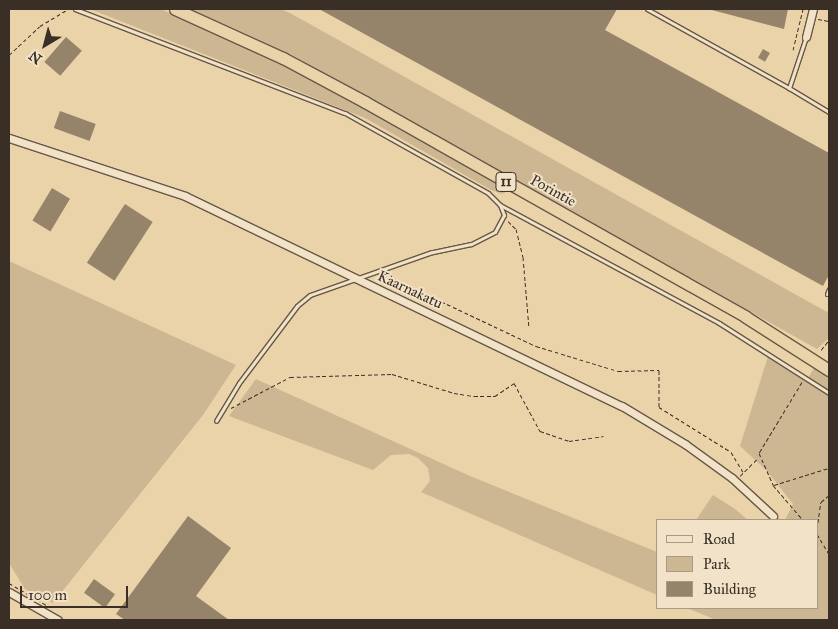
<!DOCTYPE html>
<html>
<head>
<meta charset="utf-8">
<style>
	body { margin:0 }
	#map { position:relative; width:838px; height:629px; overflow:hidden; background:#ebd3a9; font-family:"IM FELL Great Primer",serif }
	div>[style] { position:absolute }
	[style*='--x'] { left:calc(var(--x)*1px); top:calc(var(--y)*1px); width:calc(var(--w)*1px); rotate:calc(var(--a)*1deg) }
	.green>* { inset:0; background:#cdb793 }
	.building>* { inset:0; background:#96846a; transform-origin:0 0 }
	.path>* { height:1px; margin-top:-0.5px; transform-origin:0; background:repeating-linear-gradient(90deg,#392f26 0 4px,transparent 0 6.5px) }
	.roads { filter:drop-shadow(1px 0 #665847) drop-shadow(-1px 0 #665847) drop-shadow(0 1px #665847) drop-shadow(0 -1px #665847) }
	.service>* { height:3px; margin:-1.5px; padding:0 1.5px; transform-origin:1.5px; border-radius:1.5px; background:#f2e2c7 }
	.minor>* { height:7px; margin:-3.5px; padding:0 3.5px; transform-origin:3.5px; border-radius:3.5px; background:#f2e2c7 }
	.trunk>* { height:11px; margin:-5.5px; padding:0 5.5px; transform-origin:5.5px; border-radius:5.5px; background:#ebd3a9 }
	span { translate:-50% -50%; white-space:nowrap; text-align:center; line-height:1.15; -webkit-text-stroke:4px #f2e2c7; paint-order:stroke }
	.shield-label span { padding:1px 4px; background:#f2e2c7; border:1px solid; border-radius:4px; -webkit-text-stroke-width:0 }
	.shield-label { font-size:14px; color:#392f26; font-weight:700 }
	.street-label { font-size:15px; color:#392f26 }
	.frame { position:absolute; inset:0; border:10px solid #392f26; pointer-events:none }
	.legend { position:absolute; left:656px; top:519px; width:162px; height:90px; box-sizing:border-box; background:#f2e2c7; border:1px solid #a89a87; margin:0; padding:6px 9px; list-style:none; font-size:15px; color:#392f26 }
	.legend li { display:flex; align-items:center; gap:10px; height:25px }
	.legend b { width:25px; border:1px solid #a89a87 }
	.north { position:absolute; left:20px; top:20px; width:50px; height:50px; -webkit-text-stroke:4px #f2e2c7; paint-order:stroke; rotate:217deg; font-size:14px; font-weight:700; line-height:20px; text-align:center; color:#392f26 }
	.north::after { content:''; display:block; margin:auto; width:18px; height:22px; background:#392f26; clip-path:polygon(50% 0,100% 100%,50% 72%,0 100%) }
	.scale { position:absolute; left:20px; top:586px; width:108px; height:22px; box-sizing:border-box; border:2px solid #392f26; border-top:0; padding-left:6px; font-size:15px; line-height:18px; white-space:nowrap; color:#392f26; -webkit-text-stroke:4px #f2e2c7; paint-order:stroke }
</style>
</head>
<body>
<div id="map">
	<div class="green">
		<div style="clip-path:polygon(90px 9px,160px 9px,188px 20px,290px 67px,512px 189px,502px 194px,491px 190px,365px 118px)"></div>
		<div style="clip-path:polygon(191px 9px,281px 9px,290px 13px,793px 293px,827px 312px,829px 309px,829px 338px,817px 349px,292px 55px)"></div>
		<div style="clip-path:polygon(9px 261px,236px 365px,203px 415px,53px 603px,25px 589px,9px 563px)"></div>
		<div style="clip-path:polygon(769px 353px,808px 378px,814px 368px,829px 378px,829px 620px,716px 620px,687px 608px,817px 608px,817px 520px,785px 520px,793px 504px,767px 471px,740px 446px)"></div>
		<div style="clip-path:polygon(256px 379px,470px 476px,657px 552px,657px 595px,421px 492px,430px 481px,428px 468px,418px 458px,409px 454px,391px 455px,373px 470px,229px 416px)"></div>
		<div style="clip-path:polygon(713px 495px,735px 509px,748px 520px,696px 520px)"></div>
	</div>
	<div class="building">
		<div style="clip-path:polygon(319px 9px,617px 9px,605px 30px,829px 153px,829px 275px,823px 286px)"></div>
		<div style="clip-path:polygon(708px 9px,788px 9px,784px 29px)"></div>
		<div style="left:66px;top:37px;width:21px;height:33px;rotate:41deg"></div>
		<div style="left:763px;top:49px;width:8px;height:10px;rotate:30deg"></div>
		<div style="left:60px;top:111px;width:38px;height:18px;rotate:20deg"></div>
		<div style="left:52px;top:188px;width:21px;height:38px;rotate:31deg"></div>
		<div style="left:125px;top:204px;width:33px;height:70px;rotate:33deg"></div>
		<div style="clip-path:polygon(188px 516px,231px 548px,196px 596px,229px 620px,125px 620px,116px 614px)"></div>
		<div style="left:94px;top:579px;width:26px;height:17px;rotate:36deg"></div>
	</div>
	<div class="path">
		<div style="--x:818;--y:19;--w:11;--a:10"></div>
		<div style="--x:793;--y:50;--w:42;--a:-76.3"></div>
		<div style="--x:9;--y:55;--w:42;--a:-43.1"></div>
		<div style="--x:40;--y:26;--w:33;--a:-31"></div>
		<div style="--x:508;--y:221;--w:11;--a:45"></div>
		<div style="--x:516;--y:229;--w:29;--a:76"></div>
		<div style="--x:523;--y:257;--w:71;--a:85.2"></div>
		<div style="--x:389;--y:273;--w:8;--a:50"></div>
		<div style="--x:394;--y:279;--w:157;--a:25.3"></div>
		<div style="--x:536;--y:346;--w:86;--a:17"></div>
		<div style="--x:618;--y:371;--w:41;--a:-1.4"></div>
		<div style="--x:659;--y:370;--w:37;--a:90"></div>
		<div style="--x:659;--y:407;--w:85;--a:32"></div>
		<div style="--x:731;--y:452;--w:23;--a:59"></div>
		<div style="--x:821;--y:350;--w:13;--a:-51"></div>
		<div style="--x:802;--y:382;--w:83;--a:121.2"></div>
		<div style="--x:759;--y:453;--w:35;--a:66"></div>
		<div style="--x:773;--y:485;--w:46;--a:49.4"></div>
		<div style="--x:231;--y:408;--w:67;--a:-27.7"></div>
		<div style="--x:290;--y:377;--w:102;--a:-1.7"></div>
		<div style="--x:392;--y:374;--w:65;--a:17"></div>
		<div style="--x:454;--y:393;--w:20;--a:9"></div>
		<div style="--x:474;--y:396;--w:21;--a:0"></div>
		<div style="--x:495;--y:396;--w:23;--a:-34"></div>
		<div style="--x:514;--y:383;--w:55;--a:61.6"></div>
		<div style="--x:540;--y:431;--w:31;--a:19"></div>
		<div style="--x:569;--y:441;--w:35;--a:-8"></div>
		<div style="--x:740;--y:476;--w:25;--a:-45"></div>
		<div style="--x:774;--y:485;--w:58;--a:-17.2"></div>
		<div style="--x:817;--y:529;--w:27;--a:-82"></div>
		<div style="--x:821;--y:502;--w:11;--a:-41"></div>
		<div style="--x:817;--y:534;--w:23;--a:59"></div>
		<div style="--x:9;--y:583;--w:45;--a:30.5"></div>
	</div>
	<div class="roads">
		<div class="service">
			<div style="--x:75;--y:9;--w:289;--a:21.1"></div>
			<div style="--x:345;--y:113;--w:164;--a:29.2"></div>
			<div style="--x:488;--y:193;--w:17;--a:45"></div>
			<div style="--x:500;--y:205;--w:11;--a:68"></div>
			<div style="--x:504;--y:215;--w:19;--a:118"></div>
			<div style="--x:495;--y:232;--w:27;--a:153"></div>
			<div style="--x:471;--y:244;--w:40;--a:168"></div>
			<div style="--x:432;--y:252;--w:129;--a:160.6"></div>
			<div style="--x:310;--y:295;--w:17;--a:140"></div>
			<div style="--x:297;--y:306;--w:96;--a:127"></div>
			<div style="--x:239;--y:383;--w:44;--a:121.2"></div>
			<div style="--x:647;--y:9;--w:162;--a:29.1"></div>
			<div style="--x:806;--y:37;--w:54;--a:108.4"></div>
			<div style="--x:789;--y:88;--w:47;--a:31"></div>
			<div style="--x:500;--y:205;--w:249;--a:28.3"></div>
			<div style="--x:719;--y:323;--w:130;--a:32.5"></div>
			<div style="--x:827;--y:294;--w:5;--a:-68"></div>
		</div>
		<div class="minor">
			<div style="--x:806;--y:37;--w:29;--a:-76"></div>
			<div style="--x:9;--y:138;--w:185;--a:18.2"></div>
			<div style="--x:185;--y:196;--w:485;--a:25.7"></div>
			<div style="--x:622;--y:406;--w:74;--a:31.1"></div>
			<div style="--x:685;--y:444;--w:58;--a:35.9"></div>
			<div style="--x:732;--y:478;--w:56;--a:42.8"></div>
			<div style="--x:9;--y:592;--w:56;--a:29.7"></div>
		</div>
		<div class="trunk">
			<div style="--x:175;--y:9;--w:119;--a:24.4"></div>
			<div style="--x:283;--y:58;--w:93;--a:28.2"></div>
			<div style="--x:365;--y:102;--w:437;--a:29.4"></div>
			<div style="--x:746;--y:317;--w:98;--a:32.6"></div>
		</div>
	</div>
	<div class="shield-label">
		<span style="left:506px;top:182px">11</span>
	</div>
	<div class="street-label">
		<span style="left:553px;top:191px;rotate:29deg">Porintie</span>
		<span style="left:410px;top:290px;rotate:25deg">Kaarnakatu</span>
	</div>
	<div class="frame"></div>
	<ul class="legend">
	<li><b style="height:6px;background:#f2e2c7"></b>Road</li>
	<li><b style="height:14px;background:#cdb793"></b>Park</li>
	<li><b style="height:14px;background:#96846a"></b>Building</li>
	</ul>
	<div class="north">N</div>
	<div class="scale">100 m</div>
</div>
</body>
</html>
